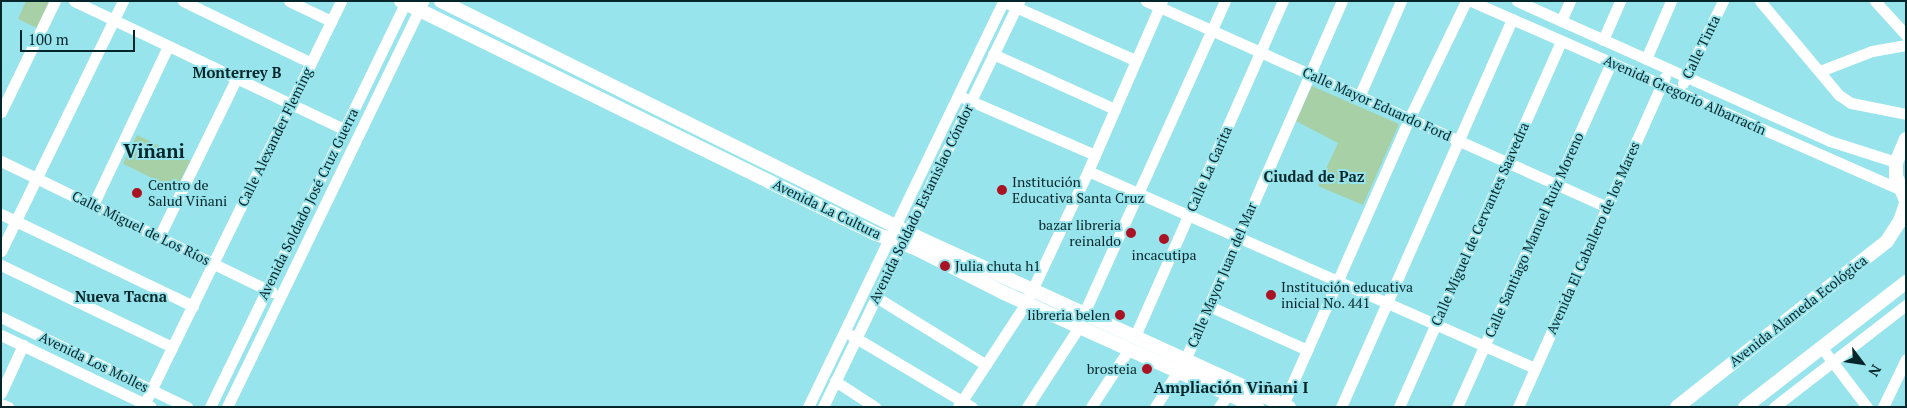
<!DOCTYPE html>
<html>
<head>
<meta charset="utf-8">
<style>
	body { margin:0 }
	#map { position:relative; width:1907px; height:408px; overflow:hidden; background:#98e4ec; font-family:"PT Serif",serif }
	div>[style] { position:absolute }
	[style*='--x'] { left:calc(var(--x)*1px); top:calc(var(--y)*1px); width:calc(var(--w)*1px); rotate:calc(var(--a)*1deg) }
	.green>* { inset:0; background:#a8d0a6; transform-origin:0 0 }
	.minor>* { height:11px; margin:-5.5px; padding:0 5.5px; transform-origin:5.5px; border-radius:5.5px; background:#fff }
	.major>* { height:14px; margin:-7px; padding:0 7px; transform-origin:7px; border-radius:7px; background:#fff }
	.dots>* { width:14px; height:14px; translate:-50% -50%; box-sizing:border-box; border:2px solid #98e4ec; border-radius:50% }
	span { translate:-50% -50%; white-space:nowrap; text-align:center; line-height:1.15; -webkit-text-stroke:4px #98e4ec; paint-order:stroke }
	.street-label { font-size:14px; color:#042529 }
	.poi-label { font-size:14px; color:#042529 }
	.left { translate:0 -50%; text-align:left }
	.right { translate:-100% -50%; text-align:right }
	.neighbourhood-label { font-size:15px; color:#042529; font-weight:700 }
	.quarter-label { font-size:16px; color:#042529; font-weight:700 }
	.district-label { font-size:19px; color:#042529; font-weight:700 }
	.frame { position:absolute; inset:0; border:2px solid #042529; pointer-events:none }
	.north { position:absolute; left:1837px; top:338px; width:50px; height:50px; -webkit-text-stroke:4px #98e4ec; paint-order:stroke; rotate:121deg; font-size:14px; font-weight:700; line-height:20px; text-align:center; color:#042529 }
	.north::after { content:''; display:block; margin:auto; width:18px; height:22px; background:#042529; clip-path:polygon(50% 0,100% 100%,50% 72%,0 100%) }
	.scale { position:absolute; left:20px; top:30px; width:115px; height:22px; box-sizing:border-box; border:2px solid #042529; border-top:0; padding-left:6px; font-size:15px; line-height:18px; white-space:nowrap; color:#042529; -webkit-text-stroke:4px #98e4ec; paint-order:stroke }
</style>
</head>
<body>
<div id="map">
	<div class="green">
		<div style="clip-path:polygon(26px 1px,50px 1px,37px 28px,18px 19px)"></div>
		<div style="clip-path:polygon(1312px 86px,1399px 124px,1363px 205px,1318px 186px,1338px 143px,1296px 121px)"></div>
		<div style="left:137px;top:135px;width:59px;height:32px;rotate:26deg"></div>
	</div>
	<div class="minor">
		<div style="--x:74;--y:1;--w:299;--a:25.4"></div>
		<div style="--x:183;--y:1;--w:142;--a:25.8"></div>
		<div style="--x:289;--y:1;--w:47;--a:25.5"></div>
		<div style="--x:1146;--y:1;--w:505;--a:24.08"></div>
		<div style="--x:1471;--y:1;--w:467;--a:23.7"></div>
		<div style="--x:1517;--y:1;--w:343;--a:24.1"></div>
		<div style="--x:1830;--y:141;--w:69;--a:17.7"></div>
		<div style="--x:1760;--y:1;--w:123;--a:50"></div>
		<div style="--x:1839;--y:95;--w:14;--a:34"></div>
		<div style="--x:1851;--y:103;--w:56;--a:11.3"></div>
		<div style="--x:1875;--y:1;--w:46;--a:47.6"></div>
		<div style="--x:1009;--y:4;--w:138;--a:24"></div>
		<div style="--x:1561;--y:21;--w:22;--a:-66"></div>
		<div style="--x:1603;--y:40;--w:43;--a:-66.4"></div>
		<div style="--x:993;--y:54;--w:134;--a:24.3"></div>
		<div style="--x:1646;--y:59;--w:63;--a:-66.7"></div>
		<div style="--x:1820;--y:71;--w:56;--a:-21"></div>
		<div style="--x:1872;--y:51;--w:35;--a:-10"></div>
		<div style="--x:1683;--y:83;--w:91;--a:-64"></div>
		<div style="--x:1359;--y:97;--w:105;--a:-66.4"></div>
		<div style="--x:964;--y:98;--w:143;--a:23.5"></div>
		<div style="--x:1;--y:112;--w:123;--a:-64.1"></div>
		<div style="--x:1;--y:161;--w:301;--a:25.8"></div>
		<div style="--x:1088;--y:171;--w:488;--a:23.8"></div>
		<div style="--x:93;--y:205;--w:176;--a:-64.7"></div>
		<div style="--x:1;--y:214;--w:213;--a:25.6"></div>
		<div style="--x:159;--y:237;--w:176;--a:-64"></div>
		<div style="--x:1;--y:251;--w:278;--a:-64"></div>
		<div style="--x:1;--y:265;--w:190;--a:25.6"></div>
		<div style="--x:876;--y:297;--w:129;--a:31.7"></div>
		<div style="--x:1207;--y:305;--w:110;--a:24.2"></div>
		<div style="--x:1084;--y:313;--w:342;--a:-65.7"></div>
		<div style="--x:1;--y:317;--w:207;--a:25.8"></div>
		<div style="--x:1;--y:335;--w:166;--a:25.6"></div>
		<div style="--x:851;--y:335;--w:141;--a:30.8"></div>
		<div style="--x:1135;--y:336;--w:366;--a:-66.2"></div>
		<div style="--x:1822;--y:348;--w:74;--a:52.7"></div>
		<div style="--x:835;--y:381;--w:48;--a:33"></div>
		<div style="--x:1;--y:393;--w:53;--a:-65.4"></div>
		<div style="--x:1;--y:404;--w:8;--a:23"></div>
		<div style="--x:143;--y:407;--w:452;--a:-64"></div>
		<div style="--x:210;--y:407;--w:451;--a:-64.2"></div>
		<div style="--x:227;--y:407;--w:451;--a:-64.2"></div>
		<div style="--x:808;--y:407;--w:450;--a:-64.3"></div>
		<div style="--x:823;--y:407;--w:451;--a:-64.2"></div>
		<div style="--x:958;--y:407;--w:124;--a:-56.8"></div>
		<div style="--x:1026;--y:303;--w:146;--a:-64.8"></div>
		<div style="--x:1088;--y:171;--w:185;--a:-66.5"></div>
		<div style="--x:1027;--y:407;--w:95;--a:-57"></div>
		<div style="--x:1091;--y:407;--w:69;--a:-56.8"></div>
		<div style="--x:1155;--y:407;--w:56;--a:-57.4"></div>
		<div style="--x:1185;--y:360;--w:392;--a:-66.4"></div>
		<div style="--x:1219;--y:407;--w:16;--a:-55"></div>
		<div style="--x:1282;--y:407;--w:315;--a:-66.2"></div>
		<div style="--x:1409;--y:119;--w:131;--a:-64.2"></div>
		<div style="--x:1341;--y:407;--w:424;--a:-66.2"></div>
		<div style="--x:1399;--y:407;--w:400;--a:-66.1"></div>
		<div style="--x:1457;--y:407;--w:378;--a:-65.9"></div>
		<div style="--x:1518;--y:407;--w:361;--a:-66"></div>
		<div style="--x:1774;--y:407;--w:167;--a:-37.7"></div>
		<div style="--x:1883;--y:407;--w:53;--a:-64.4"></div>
	</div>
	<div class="major">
		<div style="--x:401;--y:1;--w:529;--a:26.13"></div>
		<div style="--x:876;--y:234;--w:41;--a:19.7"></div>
		<div style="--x:915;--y:248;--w:97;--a:26.8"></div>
		<div style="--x:1002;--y:292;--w:280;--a:24.3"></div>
		<div style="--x:441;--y:1;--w:531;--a:26.37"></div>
		<div style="--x:917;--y:237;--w:409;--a:24.6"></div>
		<div style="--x:1906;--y:139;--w:25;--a:113"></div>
		<div style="--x:1896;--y:162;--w:14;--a:90"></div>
		<div style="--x:1896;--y:176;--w:27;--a:68"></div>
		<div style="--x:1677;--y:407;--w:268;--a:-38.3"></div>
		<div style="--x:1887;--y:241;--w:24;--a:-57"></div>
		<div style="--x:1900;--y:221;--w:18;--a:-71"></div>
		<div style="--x:1745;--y:407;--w:204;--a:-37.8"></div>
	</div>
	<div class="dots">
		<div style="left:1002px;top:190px;background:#a91323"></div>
		<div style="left:137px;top:193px;background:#a91323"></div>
		<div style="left:1131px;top:233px;background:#a91323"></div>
		<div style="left:1164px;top:239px;background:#a91323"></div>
		<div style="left:945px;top:266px;background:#a91323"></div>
		<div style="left:1271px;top:295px;background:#a91323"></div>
		<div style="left:1120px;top:315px;background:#a91323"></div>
		<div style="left:1147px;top:369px;background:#a91323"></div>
	</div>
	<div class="street-label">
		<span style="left:1701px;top:47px;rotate:-64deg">Calle Tinta</span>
		<span style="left:1685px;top:95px;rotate:24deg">Avenida Gregorio Albarracín</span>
		<span style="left:1377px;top:104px;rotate:24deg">Calle Mayor Eduardo Ford</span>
		<span style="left:275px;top:137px;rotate:-64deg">Calle Alexander Fleming</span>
		<span style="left:1209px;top:169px;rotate:-66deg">Calle La Garita</span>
		<span style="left:308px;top:204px;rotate:-64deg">Avenida Soldado José Cruz Guerra</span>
		<span style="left:921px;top:204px;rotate:-64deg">Avenida Soldado Estanislao Cóndor</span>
		<span style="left:827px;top:209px;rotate:26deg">Avenida La Cultura</span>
		<span style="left:1480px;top:224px;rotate:-66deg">Calle Miguel de Cervantes Saavedra</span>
		<span style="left:141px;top:228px;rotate:26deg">Calle Miguel de Los Ríos</span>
		<span style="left:1534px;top:235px;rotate:-66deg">Calle Santiago Manuel Ruiz Moreno</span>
		<span style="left:1593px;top:238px;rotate:-66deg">Avenida El Caballero de los Mares</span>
		<span style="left:1222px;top:275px;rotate:-67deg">Calle Mayor Juan del Mar</span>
		<span style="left:1798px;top:311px;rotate:-38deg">Avenida Alameda Ecológica</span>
		<span style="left:94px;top:362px;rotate:26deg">Avenida Los Molles</span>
	</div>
	<div class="poi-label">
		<span class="left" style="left:1012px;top:190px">Institución<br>Educativa Santa Cruz</span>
		<span class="left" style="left:148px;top:193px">Centro de<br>Salud Viñani</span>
		<span class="right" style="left:1121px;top:233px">bazar libreria<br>reinaldo</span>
		<span style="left:1164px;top:255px">incacutipa</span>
		<span class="left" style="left:955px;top:266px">Julia chuta h1</span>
		<span class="left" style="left:1281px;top:295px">Institución educativa<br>inicial No. 441</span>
		<span class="right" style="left:1110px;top:315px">libreria belen</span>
		<span class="right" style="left:1137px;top:369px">brosteia</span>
	</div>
	<div class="neighbourhood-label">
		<span style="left:237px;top:73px">Monterrey B</span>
		<span style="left:1314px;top:177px">Ciudad de Paz</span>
		<span style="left:121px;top:297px">Nueva Tacna</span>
	</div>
	<div class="quarter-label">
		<span style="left:1231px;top:387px">Ampliación Viñani I</span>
	</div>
	<div class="district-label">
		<span style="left:154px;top:151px">Viñani</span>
	</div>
	<div class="frame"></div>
	<div class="north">N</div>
	<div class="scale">100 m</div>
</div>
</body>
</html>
